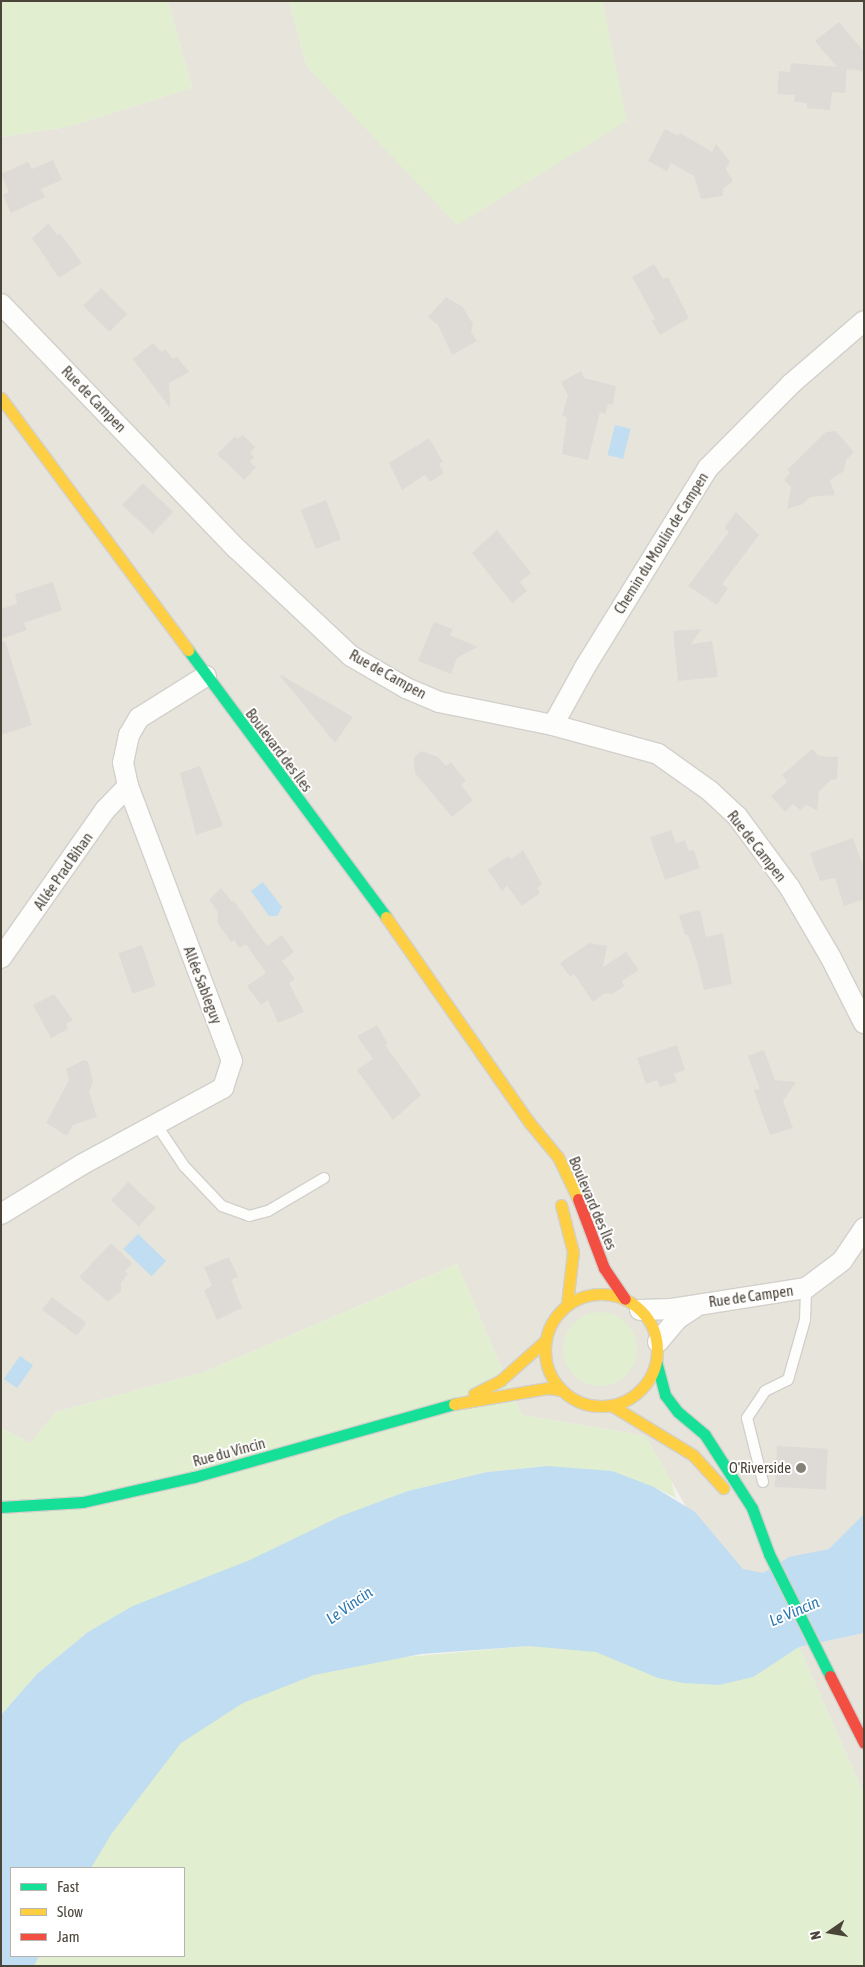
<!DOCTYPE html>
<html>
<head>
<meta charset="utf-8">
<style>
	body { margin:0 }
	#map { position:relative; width:865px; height:1967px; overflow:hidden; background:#f4f2ee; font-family:"Asap Condensed",sans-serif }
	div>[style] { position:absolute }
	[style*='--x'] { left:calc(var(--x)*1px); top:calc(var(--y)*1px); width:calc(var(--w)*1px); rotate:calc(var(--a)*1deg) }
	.residential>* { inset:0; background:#e7e4dc }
	.green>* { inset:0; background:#e1eecf }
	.round { border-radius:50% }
	.water>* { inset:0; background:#c0ddf1; transform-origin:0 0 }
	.building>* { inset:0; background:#dedbd6; transform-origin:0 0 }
	.roads { filter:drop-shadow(1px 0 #d2d0cb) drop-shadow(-1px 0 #d2d0cb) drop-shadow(0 1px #d2d0cb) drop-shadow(0 -1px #d2d0cb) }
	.lane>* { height:10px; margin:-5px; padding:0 5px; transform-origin:5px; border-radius:5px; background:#fdfdfc }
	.street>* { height:20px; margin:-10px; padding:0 10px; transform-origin:10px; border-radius:10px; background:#fdfdfc }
	.fast>* { height:11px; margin:-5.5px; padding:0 5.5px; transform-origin:5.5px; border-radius:5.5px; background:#16e098 }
	.slow>* { height:11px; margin:-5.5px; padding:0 5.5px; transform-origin:5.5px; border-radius:5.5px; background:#ffcf43 }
	.slow>.ring { margin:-5.5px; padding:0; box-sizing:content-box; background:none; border:11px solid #ffcf43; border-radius:50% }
	.jam>* { height:11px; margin:-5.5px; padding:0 5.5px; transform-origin:5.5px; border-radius:5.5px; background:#f24e42 }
	.dots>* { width:14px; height:14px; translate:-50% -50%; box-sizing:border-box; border:2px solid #fff; border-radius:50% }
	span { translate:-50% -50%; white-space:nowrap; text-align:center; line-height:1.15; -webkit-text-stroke:4px #fff; paint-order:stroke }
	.street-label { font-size:15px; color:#4b4439 }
	.poi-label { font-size:15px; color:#4b4439 }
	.right { translate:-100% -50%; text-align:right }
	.water-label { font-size:16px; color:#2e7ab2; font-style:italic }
	.frame { position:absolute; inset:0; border:2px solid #4b4439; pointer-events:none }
	.legend { position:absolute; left:10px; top:1867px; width:175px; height:90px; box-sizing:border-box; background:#fff; border:1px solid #b7b4b0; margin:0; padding:6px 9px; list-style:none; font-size:15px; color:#4b4439 }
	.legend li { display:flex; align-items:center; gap:10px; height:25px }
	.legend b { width:25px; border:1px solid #b7b4b0 }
	.north { position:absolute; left:805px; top:1907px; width:50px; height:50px; -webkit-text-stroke:4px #fff; paint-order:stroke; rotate:257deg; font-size:14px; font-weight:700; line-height:20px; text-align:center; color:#4b4439 }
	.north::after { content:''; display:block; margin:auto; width:18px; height:22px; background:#4b4439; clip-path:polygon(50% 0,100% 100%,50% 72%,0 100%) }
</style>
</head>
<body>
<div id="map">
	<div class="residential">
		<div style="clip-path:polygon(168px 1px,289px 1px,307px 67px,626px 121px,602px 1px,864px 1px,864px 1543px,735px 1591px,645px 1436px,522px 1415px,457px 1264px,204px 1372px,56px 1412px,30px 1443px,1px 1428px,1px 137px,67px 127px,192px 88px)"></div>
		<div style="clip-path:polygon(864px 1633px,864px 1794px,799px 1647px)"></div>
	</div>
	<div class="green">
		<div style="clip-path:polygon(1px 1px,168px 1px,192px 88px,67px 127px,1px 137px)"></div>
		<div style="clip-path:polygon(289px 1px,602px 1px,627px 121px,457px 225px,307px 67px)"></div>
		<div style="clip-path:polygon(evenodd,457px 1264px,522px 1415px,645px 1436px,671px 1480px,676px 1498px,654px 1487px,547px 1466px,487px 1472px,408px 1491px,298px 1537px,790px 1648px,792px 1652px,799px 1647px,864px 1794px,864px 1966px,1px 1966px,1px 1721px,135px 1606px,88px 1632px,37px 1674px,1px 1715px,1px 1428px,30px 1443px,56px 1412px,204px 1372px,457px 1264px,450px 1635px,559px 1647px,529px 1646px,394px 1658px,450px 1635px,457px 1264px,11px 1868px,184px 1868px,184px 1956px,11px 1956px,11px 1868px)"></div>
		<div class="round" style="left:563px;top:1312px;width:74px;height:74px"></div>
	</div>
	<div class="water">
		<div style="left:615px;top:425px;width:16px;height:31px;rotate:14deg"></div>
		<div style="clip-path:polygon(263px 882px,282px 907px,277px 916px,269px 916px,251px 891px)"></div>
		<div style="left:138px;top:1234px;width:39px;height:21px;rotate:44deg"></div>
		<div style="left:20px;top:1356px;width:16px;height:28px;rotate:35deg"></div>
		<div style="clip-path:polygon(547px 1466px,612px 1471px,654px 1487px,695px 1512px,743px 1569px,763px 1573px,789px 1557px,829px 1549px,864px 1514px,864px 1633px,799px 1647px,753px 1677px,719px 1685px,683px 1683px,658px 1678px,596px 1652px,529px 1646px,421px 1654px,314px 1675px,243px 1703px,181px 1743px,112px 1833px,91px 1868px,11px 1868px,11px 1956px,39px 1956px,34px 1966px,1px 1966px,1px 1715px,37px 1674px,88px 1632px,133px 1606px,250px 1560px,341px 1516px,408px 1491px,487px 1472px)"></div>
	</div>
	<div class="building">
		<div style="clip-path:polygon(839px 22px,864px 52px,864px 71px,847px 69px,845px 93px,832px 92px,830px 110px,807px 108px,807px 103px,794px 102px,795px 95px,777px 94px,779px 71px,790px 72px,791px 63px,837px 67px,815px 41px)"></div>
		<div style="clip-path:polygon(665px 129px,678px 136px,680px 133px,712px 152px,716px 144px,730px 162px,726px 169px,733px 181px,723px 189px,723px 196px,701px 199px,694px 176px,671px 163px,667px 171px,648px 161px)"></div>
		<div style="clip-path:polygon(53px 160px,62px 180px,41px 189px,45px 197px,11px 213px,3px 195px,9px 192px,1px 174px,28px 162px,32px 169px)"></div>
		<div style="clip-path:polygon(49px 223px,57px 235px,60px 233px,82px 263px,59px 278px,32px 238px)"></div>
		<div style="clip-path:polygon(654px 264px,663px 279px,668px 277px,689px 318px,660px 335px,652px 321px,655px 319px,632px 277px)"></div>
		<div style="left:101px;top:288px;width:37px;height:25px;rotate:45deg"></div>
		<div style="clip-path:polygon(446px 297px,463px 307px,473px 324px,471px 332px,477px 341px,452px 355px,438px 325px,428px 317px)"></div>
		<div style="clip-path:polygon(153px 343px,162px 352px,165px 349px,173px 359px,177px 357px,189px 372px,169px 383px,170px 408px,133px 359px)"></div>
		<div style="clip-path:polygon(581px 371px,584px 378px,616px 386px,613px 405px,608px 404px,605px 414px,600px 412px,588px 460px,562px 454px,567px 417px,562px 416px,568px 395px,561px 382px)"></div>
		<div style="clip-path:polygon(836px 431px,854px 452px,846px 460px,844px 471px,830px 480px,835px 495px,810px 497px,803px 504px,787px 509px,791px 487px,784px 480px,790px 473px,787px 470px,826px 432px)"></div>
		<div style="clip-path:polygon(243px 435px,255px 447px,250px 453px,254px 457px,250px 462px,256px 467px,244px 480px,217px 454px,235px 436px,238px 439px)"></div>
		<div style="clip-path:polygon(429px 438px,443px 462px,439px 464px,444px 473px,430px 482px,425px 475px,402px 490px,389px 463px)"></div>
		<div style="left:143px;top:483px;width:42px;height:30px;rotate:44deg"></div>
		<div style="left:326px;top:500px;width:42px;height:27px;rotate:69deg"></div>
		<div style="clip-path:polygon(736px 512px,759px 535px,722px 584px,728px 588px,717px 605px,688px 586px,729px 532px,724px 528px)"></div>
		<div style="clip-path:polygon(497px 530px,531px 573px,520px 582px,527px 591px,512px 603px,472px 553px)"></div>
		<div style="clip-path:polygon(53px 582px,62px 610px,24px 623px,27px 630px,1px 639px,1px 609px,17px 604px,15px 594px)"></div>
		<div style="clip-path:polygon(434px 622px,453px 629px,450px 635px,478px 647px,457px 658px,451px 674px,418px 661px)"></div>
		<div style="clip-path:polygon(701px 629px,691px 644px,712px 641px,718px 677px,678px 681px,673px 631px)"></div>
		<div style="clip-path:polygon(5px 641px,32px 725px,1px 735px,1px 642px)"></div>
		<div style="clip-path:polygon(281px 675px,353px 717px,335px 743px,280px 676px)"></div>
		<div style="clip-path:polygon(812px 749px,819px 756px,838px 757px,837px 779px,831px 780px,819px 791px,817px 810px,806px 805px,800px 810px,793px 804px,785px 812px,771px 796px,787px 782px,782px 775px)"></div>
		<div style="clip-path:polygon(421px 751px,438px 757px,446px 766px,451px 762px,466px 781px,461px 785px,473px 800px,452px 817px,415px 773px,414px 758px)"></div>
		<div style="clip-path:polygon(200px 766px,223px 826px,196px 835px,180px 773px)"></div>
		<div style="clip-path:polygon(671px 830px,676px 843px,685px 840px,689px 851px,694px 850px,700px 868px,665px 880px,650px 837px)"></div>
		<div style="clip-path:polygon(853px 838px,864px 868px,864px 899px,844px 906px,835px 878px,820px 881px,810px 853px)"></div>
		<div style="clip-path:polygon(523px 850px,542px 884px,537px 888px,540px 893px,522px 906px,507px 886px,502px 891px,488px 870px,508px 856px,511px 859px)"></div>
		<div style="clip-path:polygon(221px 888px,232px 902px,234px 901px,267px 946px,282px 935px,294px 952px,282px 961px,295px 979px,289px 983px,304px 1012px,278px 1023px,268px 1000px,261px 1005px,247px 986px,266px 973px,246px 944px,240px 948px,234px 940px,231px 942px,217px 922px,218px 912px,209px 900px)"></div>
		<div style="clip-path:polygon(700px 910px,706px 937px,723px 933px,732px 984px,704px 990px,696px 958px,688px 935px,685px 935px,679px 915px)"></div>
		<div style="clip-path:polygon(589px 943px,607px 946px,603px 967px,626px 952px,639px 970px,622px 981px,624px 986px,613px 994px,605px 993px,593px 1002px,574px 974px,570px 977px,560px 963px)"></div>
		<div style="left:142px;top:945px;width:43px;height:25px;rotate:71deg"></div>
		<div style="clip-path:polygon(54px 994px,73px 1020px,66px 1024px,68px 1029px,51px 1038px,33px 1005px)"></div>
		<div style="clip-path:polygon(377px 1025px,388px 1044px,385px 1045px,421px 1095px,393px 1120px,357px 1070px,373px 1059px,357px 1036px)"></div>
		<div style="clip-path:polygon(677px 1045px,685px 1070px,674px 1074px,677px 1082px,660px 1087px,657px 1080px,646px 1084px,637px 1058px)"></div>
		<div style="clip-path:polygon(764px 1050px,775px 1080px,796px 1082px,783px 1101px,793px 1128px,770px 1135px,754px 1090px,760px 1089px,748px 1056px)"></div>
		<div style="clip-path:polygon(84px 1060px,88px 1062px,93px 1081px,89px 1092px,97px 1117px,73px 1125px,67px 1136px,46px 1123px,69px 1080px,66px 1069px)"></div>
		<div style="left:128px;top:1182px;width:38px;height:25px;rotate:43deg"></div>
		<div style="clip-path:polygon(111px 1243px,132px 1263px,125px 1271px,128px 1274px,121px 1283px,121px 1291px,108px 1302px,79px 1277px)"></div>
		<div style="clip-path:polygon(229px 1257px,238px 1277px,231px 1280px,242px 1308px,217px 1320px,204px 1290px,212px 1286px,204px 1267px)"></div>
		<div style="left:52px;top:1297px;width:43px;height:16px;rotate:37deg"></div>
		<div style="left:777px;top:1446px;width:51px;height:41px;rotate:3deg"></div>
	</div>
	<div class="roads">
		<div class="lane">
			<div style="--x:156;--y:1124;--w:50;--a:56.3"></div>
			<div style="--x:184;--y:1166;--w:55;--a:46.5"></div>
			<div style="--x:222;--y:1206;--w:29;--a:20"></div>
			<div style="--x:249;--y:1216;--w:20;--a:-15"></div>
			<div style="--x:268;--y:1211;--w:65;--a:-30.5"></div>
			<div style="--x:763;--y:1482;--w:66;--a:-104"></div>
			<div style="--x:747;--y:1418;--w:32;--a:-56"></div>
			<div style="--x:765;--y:1391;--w:25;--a:-26"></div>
			<div style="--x:788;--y:1380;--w:62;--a:-74.2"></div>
			<div style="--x:805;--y:1320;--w:32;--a:-88"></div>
		</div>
		<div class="street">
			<div style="--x:1;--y:304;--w:340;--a:46.1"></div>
			<div style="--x:237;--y:549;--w:156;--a:43.2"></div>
			<div style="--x:351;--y:656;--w:64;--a:30.2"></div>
			<div style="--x:406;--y:688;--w:36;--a:23"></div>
			<div style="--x:439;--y:702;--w:116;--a:11.4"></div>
			<div style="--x:553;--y:725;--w:109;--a:15.4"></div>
			<div style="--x:658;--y:754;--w:64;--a:35.4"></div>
			<div style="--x:710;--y:791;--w:37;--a:43"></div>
			<div style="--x:737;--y:816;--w:89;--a:53.6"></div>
			<div style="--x:790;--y:888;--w:81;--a:59.6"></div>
			<div style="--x:831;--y:958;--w:73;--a:63.1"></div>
			<div style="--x:553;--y:725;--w:66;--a:-61.1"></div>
			<div style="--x:585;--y:667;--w:234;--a:-58.3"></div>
			<div style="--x:708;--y:468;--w:118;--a:-45.3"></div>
			<div style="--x:791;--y:384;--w:96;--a:-40.8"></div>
			<div style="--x:1;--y:958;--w:181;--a:-54.9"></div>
			<div style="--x:105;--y:810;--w:33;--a:-46"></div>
			<div style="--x:1;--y:1214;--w:94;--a:-31.5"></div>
			<div style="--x:81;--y:1165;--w:162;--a:-28.5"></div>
			<div style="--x:223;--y:1088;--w:28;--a:-72"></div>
			<div style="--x:232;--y:1061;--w:294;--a:-110.7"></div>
			<div style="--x:128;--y:786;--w:24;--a:-102"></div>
			<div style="--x:123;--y:763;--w:29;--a:-78"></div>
			<div style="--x:129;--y:735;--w:20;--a:-60"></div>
			<div style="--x:139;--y:718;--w:79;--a:-32.1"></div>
			<div style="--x:640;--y:1310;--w:32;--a:-2"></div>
			<div style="--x:672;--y:1309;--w:136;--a:-8.9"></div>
			<div style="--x:806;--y:1288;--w:45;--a:-36.9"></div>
			<div style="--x:842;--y:1261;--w:40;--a:-56"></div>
			<div style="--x:658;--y:1342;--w:30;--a:-50"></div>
			<div style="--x:677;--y:1319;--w:20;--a:-33"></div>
		</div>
		<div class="fast">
			<div style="--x:188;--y:650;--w:332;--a:53.4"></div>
			<div style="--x:656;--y:1361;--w:35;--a:75"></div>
			<div style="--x:665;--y:1395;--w:21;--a:53"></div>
			<div style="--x:678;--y:1412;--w:35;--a:40"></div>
			<div style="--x:705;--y:1435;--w:87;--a:57.2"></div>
			<div style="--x:752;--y:1508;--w:49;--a:69.7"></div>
			<div style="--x:769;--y:1554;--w:136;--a:63.4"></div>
			<div style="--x:1;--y:1507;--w:82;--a:-3.5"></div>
			<div style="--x:83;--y:1502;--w:114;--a:-12.7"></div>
			<div style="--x:194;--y:1477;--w:270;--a:-15.7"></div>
		</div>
		<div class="slow">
			<div style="--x:1;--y:398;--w:314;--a:53.4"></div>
			<div style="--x:386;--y:917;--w:250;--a:55.1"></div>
			<div style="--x:529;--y:1122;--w:45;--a:50.4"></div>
			<div style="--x:558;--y:1157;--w:47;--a:64.5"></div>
			<div style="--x:561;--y:1205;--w:49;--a:75.7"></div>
			<div style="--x:573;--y:1252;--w:52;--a:96.6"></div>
			<div class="ring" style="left:545px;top:1294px;width:101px;height:101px"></div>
			<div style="--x:474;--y:1394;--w:30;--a:-27"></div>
			<div style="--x:501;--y:1380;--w:60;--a:-41.6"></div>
			<div style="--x:454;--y:1404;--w:95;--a:-9.7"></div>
			<div style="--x:548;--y:1388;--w:13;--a:9"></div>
			<div style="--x:611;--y:1405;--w:96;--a:31.4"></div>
			<div style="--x:693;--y:1455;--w:45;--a:47.7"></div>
		</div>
		<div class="jam">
			<div style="--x:578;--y:1199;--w:74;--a:69.4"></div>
			<div style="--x:604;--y:1268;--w:37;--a:56"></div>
			<div style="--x:830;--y:1676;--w:75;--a:63.1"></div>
		</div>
	</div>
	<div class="dots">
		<div style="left:801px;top:1468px;background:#868178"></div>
	</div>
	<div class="street-label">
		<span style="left:94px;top:399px;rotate:46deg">Rue de Campen</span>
		<span style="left:661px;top:543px;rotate:-58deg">Chemin du Moulin de Campen</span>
		<span style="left:388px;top:674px;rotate:29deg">Rue de Campen</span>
		<span style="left:279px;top:750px;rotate:53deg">Boulevard des Îles</span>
		<span style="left:757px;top:846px;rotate:52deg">Rue de Campen</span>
		<span style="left:63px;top:871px;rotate:-55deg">Allée Prad Bihan</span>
		<span style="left:203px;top:985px;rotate:69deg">Allée Sableguy</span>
		<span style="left:593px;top:1203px;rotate:67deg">Boulevard des Îles</span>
		<span style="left:751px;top:1296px;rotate:-8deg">Rue de Campen</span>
		<span style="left:229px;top:1452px;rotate:-15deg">Rue du Vincin</span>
	</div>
	<div class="poi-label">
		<span class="right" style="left:791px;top:1468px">O'Riverside</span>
	</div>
	<div class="water-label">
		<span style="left:349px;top:1605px;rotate:-35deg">Le Vincin</span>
		<span style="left:794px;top:1611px;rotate:-23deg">Le Vincin</span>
	</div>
	<div class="frame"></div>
	<ul class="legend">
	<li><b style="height:6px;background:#16e098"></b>Fast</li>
	<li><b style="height:6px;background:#ffcf43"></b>Slow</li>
	<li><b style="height:6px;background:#f24e42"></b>Jam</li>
	</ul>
	<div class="north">N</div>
</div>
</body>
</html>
